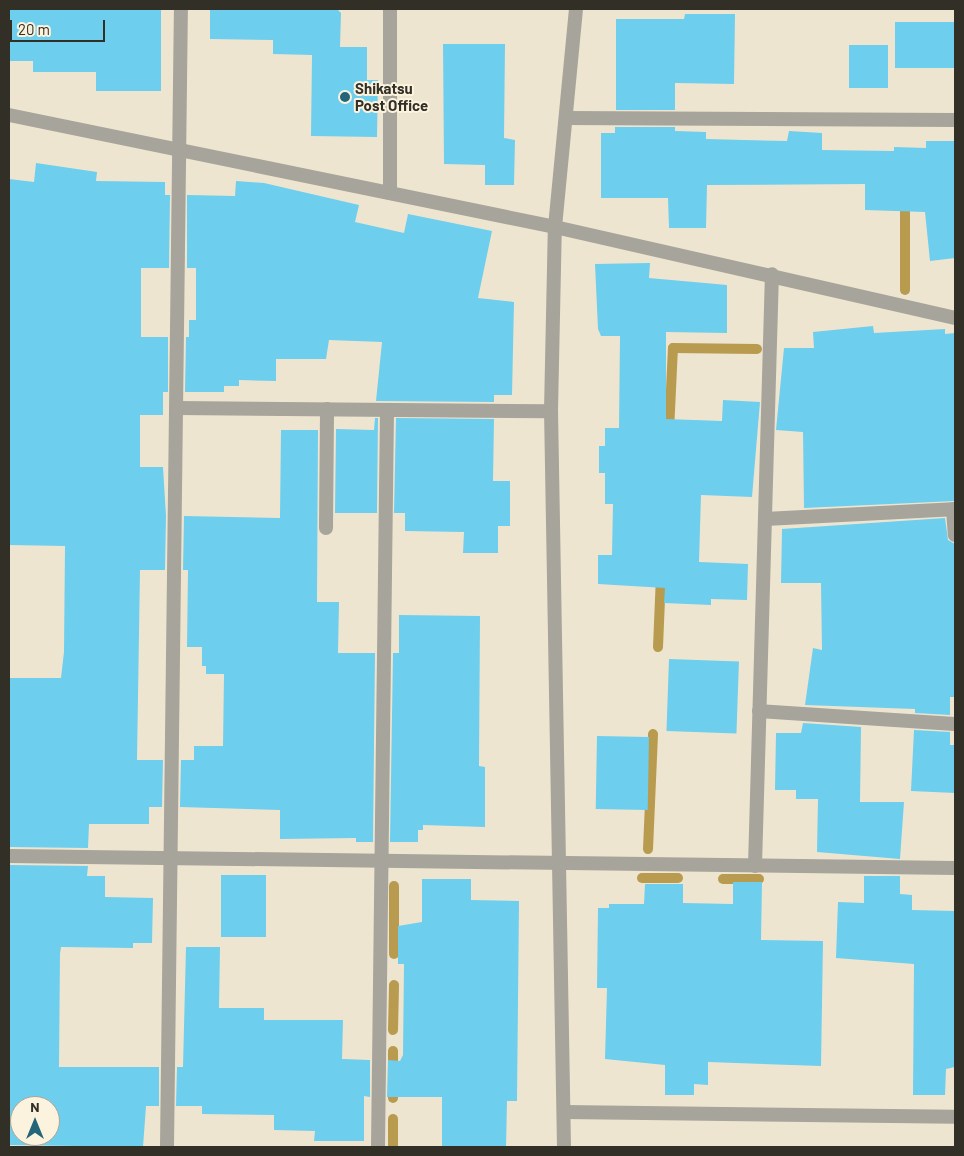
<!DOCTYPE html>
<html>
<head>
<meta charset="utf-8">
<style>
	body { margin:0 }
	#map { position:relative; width:964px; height:1156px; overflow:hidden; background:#eee5d1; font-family:Barlow,sans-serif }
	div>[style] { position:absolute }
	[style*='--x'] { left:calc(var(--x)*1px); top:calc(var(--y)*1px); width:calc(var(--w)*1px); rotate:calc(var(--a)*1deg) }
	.stream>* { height:10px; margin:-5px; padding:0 5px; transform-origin:5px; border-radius:5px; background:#b99b4f }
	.building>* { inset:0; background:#6dceed; transform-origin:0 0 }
	.service>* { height:14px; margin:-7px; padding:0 7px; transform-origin:7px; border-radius:7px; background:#a7a49b }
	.minor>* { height:14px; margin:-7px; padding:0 7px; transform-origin:7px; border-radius:7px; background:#a7a49b }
	.tertiary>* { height:14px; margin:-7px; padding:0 7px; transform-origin:7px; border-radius:7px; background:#a7a49b }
	.dots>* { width:14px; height:14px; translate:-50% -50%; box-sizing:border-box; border:2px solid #fcf3de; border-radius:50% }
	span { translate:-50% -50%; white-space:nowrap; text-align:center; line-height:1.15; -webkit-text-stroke:4px #fcf3de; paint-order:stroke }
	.poi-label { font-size:15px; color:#322f27; font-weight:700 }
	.left { translate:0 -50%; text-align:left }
	.frame { position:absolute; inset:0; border:10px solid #322f27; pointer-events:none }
	.north { position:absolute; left:10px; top:1096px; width:50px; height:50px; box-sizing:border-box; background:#fcf3de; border:1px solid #aba595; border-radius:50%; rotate:0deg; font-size:14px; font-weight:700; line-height:20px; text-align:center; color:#322f27 }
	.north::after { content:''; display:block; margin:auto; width:18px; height:22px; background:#246579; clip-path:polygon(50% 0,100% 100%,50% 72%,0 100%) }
	.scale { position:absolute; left:10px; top:20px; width:95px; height:22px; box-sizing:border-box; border:2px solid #322f27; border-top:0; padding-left:6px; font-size:15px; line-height:18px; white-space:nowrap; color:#322f27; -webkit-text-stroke:4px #fcf3de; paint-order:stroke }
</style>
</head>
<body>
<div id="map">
	<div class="stream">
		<div style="--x:905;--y:199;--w:91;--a:90"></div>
		<div style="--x:669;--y:432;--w:84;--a:-87.3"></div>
		<div style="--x:673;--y:348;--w:84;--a:0.7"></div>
		<div style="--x:658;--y:647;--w:73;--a:-87.6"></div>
		<div style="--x:648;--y:849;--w:115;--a:-87.5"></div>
		<div style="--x:642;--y:878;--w:36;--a:0"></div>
		<div style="--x:723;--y:879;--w:36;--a:0"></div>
		<div style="--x:394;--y:954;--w:68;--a:-90"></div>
		<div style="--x:393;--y:1030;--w:45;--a:-88.7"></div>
		<div style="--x:393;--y:1051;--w:47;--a:90"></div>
		<div style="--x:393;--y:1147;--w:28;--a:-90"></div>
	</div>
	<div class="building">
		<div style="clip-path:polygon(9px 9px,161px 9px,161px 91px,96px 91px,96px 72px,33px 72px,33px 61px,9px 61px)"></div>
		<div style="clip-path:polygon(210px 9px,337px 9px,341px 13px,340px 47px,367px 47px,367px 80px,378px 80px,377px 137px,311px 136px,312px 55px,273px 54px,273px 40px,210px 39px)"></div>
		<div style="clip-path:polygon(685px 14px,735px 14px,734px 84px,675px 83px,675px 110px,616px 110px,616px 19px,684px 19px)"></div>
		<div style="left:895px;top:22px;width:60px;height:46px"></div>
		<div style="clip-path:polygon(443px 44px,505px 44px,504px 138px,515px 140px,514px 185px,485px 185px,485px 165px,444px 164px)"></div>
		<div style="left:849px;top:45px;width:39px;height:43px"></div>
		<div style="clip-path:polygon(615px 127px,675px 127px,675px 131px,706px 132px,706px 139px,787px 141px,789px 131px,822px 133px,822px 150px,894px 151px,894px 147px,926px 148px,926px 141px,955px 141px,955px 258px,930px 261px,925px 212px,865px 210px,865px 184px,707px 185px,706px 228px,669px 228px,668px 198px,601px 198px,601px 133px,615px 133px)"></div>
		<div style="clip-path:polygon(36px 163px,97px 172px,96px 181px,165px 182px,165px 195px,170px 195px,169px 268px,141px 268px,141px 337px,168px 337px,168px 392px,163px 392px,163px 415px,140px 415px,140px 467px,163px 467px,166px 516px,165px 570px,140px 570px,137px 760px,163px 760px,162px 807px,149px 807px,149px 824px,89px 824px,88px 848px,9px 847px,9px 678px,61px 678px,64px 652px,65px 546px,9px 545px,9px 179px,34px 182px)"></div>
		<div style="clip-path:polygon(236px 181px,264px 183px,359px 205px,355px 222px,404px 233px,408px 214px,492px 231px,478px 298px,514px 302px,512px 395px,494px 395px,494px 402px,376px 401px,382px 342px,329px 340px,326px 359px,276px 359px,276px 381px,239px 380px,239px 386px,224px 386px,224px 392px,185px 392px,186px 337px,189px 337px,189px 320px,196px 320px,196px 268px,187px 268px,187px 195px,235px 196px)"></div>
		<div style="clip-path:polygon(650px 263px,649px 278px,727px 285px,727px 333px,666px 332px,666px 419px,722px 421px,723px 400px,760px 402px,752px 497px,701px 495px,699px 562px,748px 564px,747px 600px,711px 599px,711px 605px,664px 603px,665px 588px,598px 584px,598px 555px,612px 555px,613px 504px,605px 504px,605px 473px,599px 473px,599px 446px,605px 446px,605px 428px,619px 428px,620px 336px,601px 336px,598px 329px,595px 264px)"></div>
		<div style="clip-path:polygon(873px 326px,874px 333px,945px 329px,945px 334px,955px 333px,955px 501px,804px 508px,803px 432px,776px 430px,784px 348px,814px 348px,813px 332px)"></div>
		<div style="clip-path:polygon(375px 418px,378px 418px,377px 513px,335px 513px,336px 429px,374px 430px)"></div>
		<div style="clip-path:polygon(396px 418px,494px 419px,493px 481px,510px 481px,510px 526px,498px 526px,498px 553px,463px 553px,464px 532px,405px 531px,405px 513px,394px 513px)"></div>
		<div style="clip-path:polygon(281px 430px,318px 430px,317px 602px,339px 602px,338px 653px,375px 653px,373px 842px,356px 842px,356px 838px,280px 839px,280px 810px,180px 807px,181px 760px,194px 760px,194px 746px,223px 746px,224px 674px,206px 674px,206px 666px,202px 666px,202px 647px,187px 647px,188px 570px,183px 570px,184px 516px,280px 518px)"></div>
		<div style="clip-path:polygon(945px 518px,948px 540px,955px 544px,955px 697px,950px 697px,950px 715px,915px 713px,915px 709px,805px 705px,813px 648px,822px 650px,821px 583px,781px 583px,782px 529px)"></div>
		<div style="clip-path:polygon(399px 615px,480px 616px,479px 766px,485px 767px,485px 827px,423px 825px,423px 830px,418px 830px,418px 842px,390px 842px,393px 653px,399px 653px)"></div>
		<div style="left:669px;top:659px;width:70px;height:72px;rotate:2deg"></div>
		<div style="clip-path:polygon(803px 723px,861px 727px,860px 802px,904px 802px,900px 859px,817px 852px,818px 799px,796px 799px,796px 790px,775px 790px,776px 733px,801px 733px)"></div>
		<div style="clip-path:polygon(914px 730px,950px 732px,950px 745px,955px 745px,955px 793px,911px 791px)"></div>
		<div style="left:597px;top:736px;width:52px;height:73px;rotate:1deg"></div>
		<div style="clip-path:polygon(evenodd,9px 865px,88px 866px,87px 876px,105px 876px,105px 897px,153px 898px,152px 943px,133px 943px,133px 948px,61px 947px,60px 954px,59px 1067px,159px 1067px,159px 1106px,146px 1106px,143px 1147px,9px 1145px,9px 865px,20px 1106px,50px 1106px,50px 1136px,20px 1136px,20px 1106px)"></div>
		<div style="left:221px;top:875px;width:45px;height:62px"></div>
		<div style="clip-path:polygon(864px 876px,900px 876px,900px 894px,912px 895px,912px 910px,955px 911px,955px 1067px,946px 1069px,945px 1095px,913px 1095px,914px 964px,836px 958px,838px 902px,864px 903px)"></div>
		<div style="clip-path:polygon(422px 879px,471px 879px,471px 900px,519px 901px,517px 1101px,507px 1101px,506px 1147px,442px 1147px,442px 1097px,387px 1097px,388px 1060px,400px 1061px,403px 1055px,404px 964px,398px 964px,398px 926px,422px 922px)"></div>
		<div style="clip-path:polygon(733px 882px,762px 882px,761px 940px,823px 941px,821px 1066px,708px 1062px,708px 1085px,694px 1084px,694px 1095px,665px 1095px,665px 1065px,605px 1059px,607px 988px,597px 988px,598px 908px,609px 908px,609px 904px,644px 904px,645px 884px,683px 884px,683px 903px,733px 904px)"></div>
		<div style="clip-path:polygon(186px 947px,220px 947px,219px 1008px,264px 1008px,264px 1020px,343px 1020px,342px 1059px,370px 1060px,370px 1097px,364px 1096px,364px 1141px,314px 1141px,315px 1131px,274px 1130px,274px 1115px,202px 1114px,202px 1106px,176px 1106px,177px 1067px,183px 1067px)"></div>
	</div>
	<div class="service">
		<div style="--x:765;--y:519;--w:188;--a:-3"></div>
		<div style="--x:953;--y:509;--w:26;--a:86"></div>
		<div style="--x:326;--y:528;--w:119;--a:-89.5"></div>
	</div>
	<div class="minor">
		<div style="--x:390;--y:9;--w:184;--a:90"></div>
		<div style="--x:9;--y:115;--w:557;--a:11.59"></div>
		<div style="--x:555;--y:227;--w:410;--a:12.8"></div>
		<div style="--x:566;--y:118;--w:389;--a:0.3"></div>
		<div style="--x:177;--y:408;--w:374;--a:0.5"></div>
		<div style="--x:759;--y:711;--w:196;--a:3.8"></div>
		<div style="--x:9;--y:856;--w:946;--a:0.73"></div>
		<div style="--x:755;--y:866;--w:592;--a:-88.36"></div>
		<div style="--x:564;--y:1112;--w:391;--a:0.7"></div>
		<div style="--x:167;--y:1147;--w:1138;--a:-89.3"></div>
		<div style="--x:378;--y:1147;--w:737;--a:-89.3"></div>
	</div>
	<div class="tertiary">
		<div style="--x:564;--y:1147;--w:736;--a:-91.01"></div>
		<div style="--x:551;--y:411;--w:184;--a:-88.8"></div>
		<div style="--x:555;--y:227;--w:219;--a:-84.5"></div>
	</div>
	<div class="dots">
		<div style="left:345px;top:97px;background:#246579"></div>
	</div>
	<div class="poi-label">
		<span class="left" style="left:355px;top:97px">Shikatsu<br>Post Office</span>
	</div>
	<div class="frame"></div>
	<div class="north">N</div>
	<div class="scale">20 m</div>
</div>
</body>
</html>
